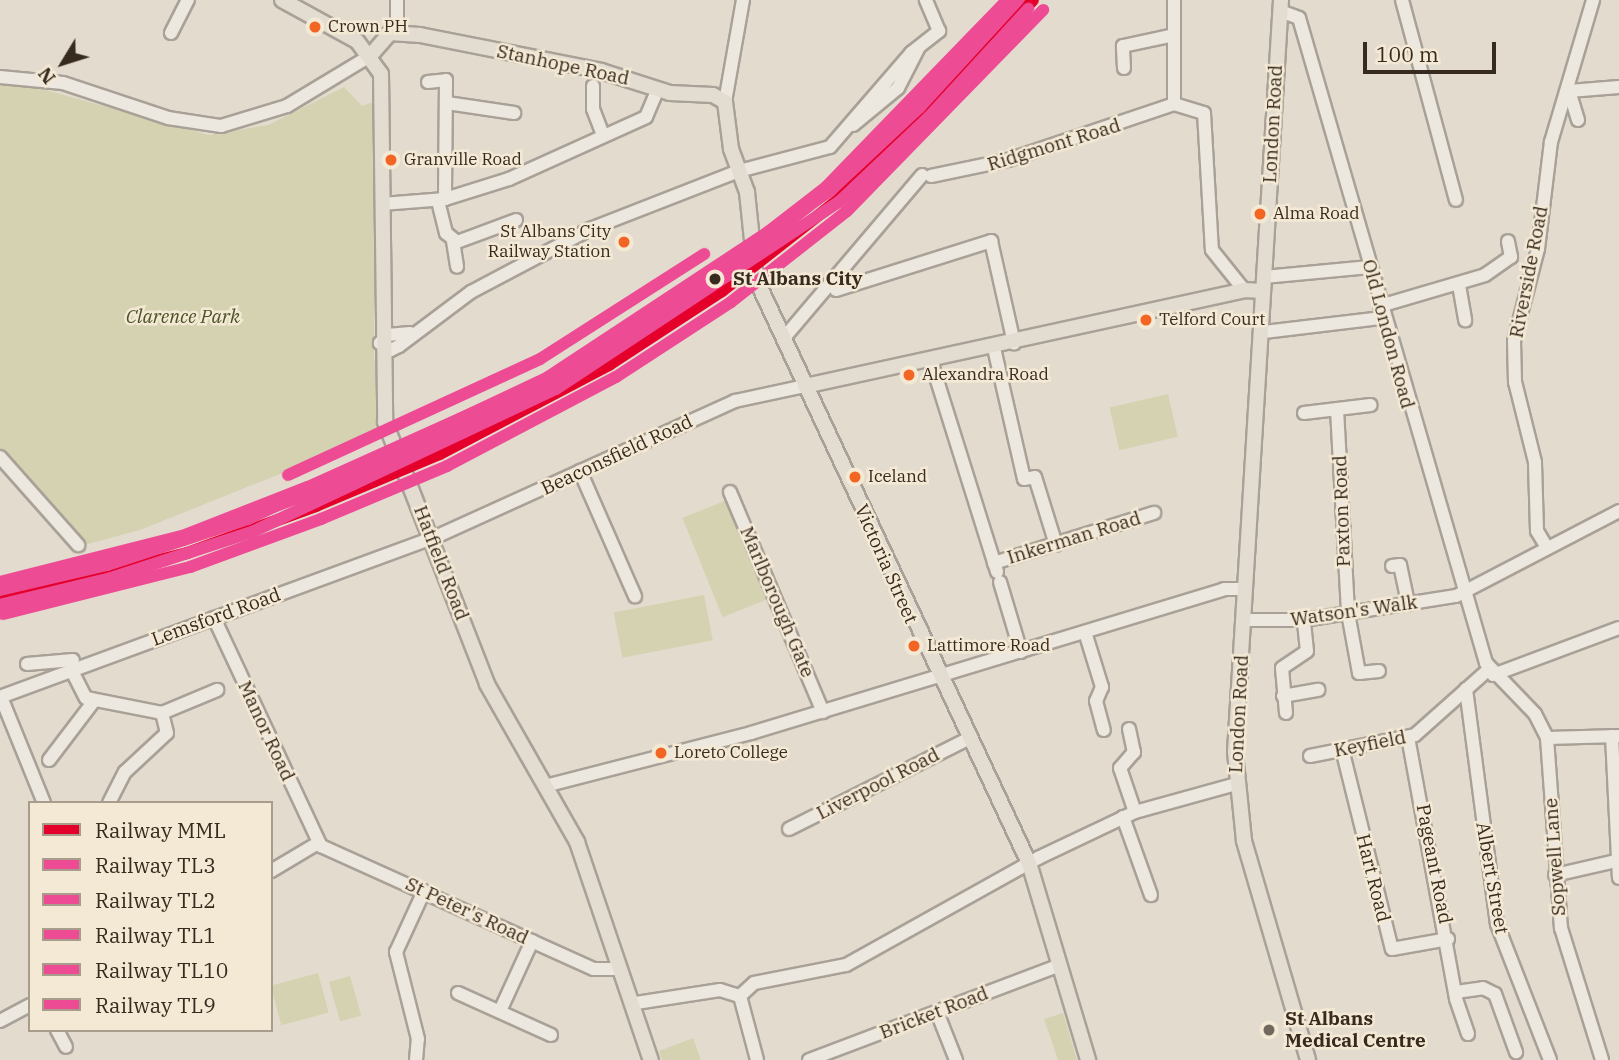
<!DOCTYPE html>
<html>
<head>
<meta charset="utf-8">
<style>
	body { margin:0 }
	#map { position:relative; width:1619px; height:1060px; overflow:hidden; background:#e3dcce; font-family:"IBM Plex Serif",serif }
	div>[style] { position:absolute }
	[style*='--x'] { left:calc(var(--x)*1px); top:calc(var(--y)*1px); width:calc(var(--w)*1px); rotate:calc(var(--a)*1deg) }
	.green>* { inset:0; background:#d4d2b1; transform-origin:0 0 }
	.roads { filter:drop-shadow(2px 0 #a9a197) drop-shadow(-2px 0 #a9a197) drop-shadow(0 2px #a9a197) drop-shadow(0 -2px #a9a197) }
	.minor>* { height:12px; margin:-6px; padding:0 6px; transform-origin:6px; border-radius:6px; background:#ece7df }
	.major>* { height:14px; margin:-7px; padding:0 7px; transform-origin:7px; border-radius:7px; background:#e3ddd1 }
	.rail-1>* { height:12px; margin:-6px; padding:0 6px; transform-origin:6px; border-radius:6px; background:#e4002b }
	.rail-2>* { height:12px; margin:-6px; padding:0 6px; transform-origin:6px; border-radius:6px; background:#ee4b95 }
	.rail-3>* { height:12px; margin:-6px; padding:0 6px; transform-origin:6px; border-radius:6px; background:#ee4b95 }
	.rail-4>* { height:12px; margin:-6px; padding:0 6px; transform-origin:6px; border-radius:6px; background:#ee4b95 }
	.rail-5>* { height:12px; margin:-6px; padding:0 6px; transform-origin:6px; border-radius:6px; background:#ee4b95 }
	.rail-6>* { height:12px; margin:-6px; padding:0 6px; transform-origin:6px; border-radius:6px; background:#ee4b95 }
	.dots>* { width:19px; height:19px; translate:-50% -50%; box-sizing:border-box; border:4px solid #f4e9d4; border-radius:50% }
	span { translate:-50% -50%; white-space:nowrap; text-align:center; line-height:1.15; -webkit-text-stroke:5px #f4e9d4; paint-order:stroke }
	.bus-label { font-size:17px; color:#372a1f }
	.left { translate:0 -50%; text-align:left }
	.right { translate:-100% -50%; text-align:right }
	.street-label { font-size:19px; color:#372a1f }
	.stop-label { font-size:19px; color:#372a1f; font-weight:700 }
	.park-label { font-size:19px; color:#4a5327; font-style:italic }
	.poi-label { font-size:19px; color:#372a1f; font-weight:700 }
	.legend { position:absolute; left:28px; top:801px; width:245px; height:231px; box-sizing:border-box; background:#f4e9d4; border:2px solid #a89d8c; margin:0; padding:9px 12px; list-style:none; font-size:21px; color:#372a1f }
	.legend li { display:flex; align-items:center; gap:14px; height:35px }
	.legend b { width:35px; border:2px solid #a89d8c }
	.north { position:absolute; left:28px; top:28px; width:70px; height:70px; -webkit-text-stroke:5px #f4e9d4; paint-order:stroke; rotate:232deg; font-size:19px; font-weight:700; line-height:28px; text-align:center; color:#372a1f }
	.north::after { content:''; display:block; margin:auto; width:24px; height:32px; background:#372a1f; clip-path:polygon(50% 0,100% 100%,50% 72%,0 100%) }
	.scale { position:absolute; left:1363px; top:42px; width:133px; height:32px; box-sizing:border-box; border:4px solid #372a1f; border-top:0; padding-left:9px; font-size:21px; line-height:24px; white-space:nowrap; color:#372a1f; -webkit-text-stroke:5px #f4e9d4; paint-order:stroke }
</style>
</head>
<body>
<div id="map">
	<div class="green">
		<div style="clip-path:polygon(24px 84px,209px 135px,268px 125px,344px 87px,362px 106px,376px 101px,374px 356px,385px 432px,140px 530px,84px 545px,0 449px,0 86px)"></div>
		<div style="left:1168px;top:394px;width:44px;height:60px;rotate:77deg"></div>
		<div style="left:727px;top:500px;width:107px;height:48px;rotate:68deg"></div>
		<div style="left:704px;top:595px;width:46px;height:92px;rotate:79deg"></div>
		<div style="left:318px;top:973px;width:41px;height:49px;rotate:75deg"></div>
		<div style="left:350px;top:976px;width:41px;height:22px;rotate:74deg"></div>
		<div style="clip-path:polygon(1063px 1013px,1077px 1060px,1058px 1060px,1044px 1019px)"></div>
		<div style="clip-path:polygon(693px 1038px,701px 1060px,662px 1060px,659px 1051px)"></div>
	</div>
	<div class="roads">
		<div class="minor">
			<div style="--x:397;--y:0;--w:33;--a:90"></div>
			<div style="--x:1174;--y:0;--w:104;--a:90"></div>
			<div style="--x:1402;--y:0;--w:207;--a:74.9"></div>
			<div style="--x:1280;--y:11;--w:20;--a:20"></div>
			<div style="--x:1299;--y:18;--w:672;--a:73.83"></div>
			<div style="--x:1486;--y:663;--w:71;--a:46.1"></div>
			<div style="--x:1535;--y:714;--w:27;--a:63"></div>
			<div style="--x:1547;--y:738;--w:191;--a:85.8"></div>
			<div style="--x:1561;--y:928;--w:138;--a:72.7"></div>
			<div style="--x:171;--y:33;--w:37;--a:-63"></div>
			<div style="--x:1124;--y:68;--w:22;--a:-93"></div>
			<div style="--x:1123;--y:46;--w:52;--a:-12.2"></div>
			<div style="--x:0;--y:77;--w:63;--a:5.4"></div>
			<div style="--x:63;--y:83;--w:111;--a:18.4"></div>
			<div style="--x:168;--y:118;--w:54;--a:8.6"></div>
			<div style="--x:221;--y:126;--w:69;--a:-16.9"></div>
			<div style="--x:287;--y:106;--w:97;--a:-31.1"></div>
			<div style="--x:428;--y:82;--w:18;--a:-6"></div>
			<div style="--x:446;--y:80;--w:119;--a:90.5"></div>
			<div style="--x:593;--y:86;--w:23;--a:90"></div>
			<div style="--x:593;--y:109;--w:28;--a:69"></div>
			<div style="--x:725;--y:102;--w:104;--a:-80"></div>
			<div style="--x:447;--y:103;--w:68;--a:8.5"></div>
			<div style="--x:1174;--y:104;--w:31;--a:17"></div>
			<div style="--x:1204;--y:113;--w:137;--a:86.7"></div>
			<div style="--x:1212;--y:250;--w:51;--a:51.3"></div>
			<div style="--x:1578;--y:120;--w:30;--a:-107"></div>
			<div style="--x:1569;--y:91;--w:50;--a:-4.6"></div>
			<div style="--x:853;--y:125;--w:58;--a:-39.4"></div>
			<div style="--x:898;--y:88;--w:44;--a:-62.9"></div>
			<div style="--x:931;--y:176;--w:79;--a:-11.7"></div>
			<div style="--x:1008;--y:160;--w:175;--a:-18.6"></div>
			<div style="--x:438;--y:201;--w:33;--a:76"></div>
			<div style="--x:446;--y:233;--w:14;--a:39"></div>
			<div style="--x:457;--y:242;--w:63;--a:-20.4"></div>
			<div style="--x:382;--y:204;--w:63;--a:-4.5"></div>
			<div style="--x:445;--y:199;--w:67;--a:-17.4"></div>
			<div style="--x:509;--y:179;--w:150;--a:-24.3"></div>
			<div style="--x:646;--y:117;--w:30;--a:-67"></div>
			<div style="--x:453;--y:241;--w:26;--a:81"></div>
			<div style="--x:1264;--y:277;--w:106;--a:-5.4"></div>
			<div style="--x:1459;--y:285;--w:36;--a:80"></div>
			<div style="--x:836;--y:290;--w:163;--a:-17.5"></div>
			<div style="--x:991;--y:241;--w:105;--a:77.3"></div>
			<div style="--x:1380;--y:306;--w:109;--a:-16.4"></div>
			<div style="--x:1485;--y:275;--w:32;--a:-35"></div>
			<div style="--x:1511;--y:257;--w:16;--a:-101"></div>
			<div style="--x:1264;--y:332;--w:119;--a:-6.8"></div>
			<div style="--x:410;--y:333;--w:23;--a:175"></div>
			<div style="--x:387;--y:335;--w:11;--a:131"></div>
			<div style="--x:380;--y:343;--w:13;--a:32"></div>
			<div style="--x:391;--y:350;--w:9;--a:-27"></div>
			<div style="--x:399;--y:346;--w:90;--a:-36.9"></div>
			<div style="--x:471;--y:292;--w:135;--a:-27.9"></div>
			<div style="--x:590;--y:229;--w:160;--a:-21.3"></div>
			<div style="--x:739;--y:171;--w:94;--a:-14.8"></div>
			<div style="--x:830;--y:147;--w:124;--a:-49.2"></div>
			<div style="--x:911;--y:53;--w:36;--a:-38"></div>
			<div style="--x:939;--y:31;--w:34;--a:-113"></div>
			<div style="--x:783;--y:339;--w:215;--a:-49.7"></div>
			<div style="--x:994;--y:348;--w:134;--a:77.1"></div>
			<div style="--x:1024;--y:479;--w:11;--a:-10"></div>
			<div style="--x:1035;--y:477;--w:71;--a:72.8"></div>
			<div style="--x:931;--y:361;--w:221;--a:72.6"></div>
			<div style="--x:1337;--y:409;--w:204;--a:86.9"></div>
			<div style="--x:1348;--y:613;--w:61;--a:79.6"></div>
			<div style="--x:1359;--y:673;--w:20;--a:-6"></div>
			<div style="--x:1304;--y:413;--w:67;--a:-6.8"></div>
			<div style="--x:0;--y:457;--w:118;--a:48.4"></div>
			<div style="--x:580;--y:471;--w:137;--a:66.3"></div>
			<div style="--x:730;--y:492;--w:239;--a:67.1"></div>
			<div style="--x:1546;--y:546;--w:17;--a:-121"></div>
			<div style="--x:1537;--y:531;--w:69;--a:-91.7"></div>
			<div style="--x:1535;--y:462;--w:82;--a:-104"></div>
			<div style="--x:1515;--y:382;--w:41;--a:-91.4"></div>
			<div style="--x:1514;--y:341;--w:95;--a:-75.4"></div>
			<div style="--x:1538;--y:249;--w:108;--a:-83.1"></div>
			<div style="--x:1551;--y:142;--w:148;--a:-73.5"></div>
			<div style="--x:994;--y:563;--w:168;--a:-17.4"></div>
			<div style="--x:1392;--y:566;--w:8;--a:-7"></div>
			<div style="--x:1400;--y:565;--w:40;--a:78"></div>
			<div style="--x:1000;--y:582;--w:73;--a:73.3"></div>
			<div style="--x:214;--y:618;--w:252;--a:64.9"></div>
			<div style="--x:321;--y:846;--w:299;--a:24.3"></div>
			<div style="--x:594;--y:969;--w:22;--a:0"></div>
			<div style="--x:1244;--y:620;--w:60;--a:0"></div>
			<div style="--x:1304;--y:620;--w:154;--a:-9"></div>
			<div style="--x:1456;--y:596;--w:184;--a:-27.5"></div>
			<div style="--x:1085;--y:632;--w:58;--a:72.8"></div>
			<div style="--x:1102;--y:687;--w:15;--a:113"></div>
			<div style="--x:1096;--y:701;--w:30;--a:75"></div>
			<div style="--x:27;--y:664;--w:46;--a:-5"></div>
			<div style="--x:72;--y:671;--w:30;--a:63"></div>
			<div style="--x:86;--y:698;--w:77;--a:11.2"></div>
			<div style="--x:162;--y:713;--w:60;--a:-22.7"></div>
			<div style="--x:1493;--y:675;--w:134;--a:-20.5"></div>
			<div style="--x:1466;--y:689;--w:237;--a:82.5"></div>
			<div style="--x:1497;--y:924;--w:146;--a:68.7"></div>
			<div style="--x:1283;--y:696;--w:36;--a:-10"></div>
			<div style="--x:0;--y:697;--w:461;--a:-20.2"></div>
			<div style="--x:433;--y:538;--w:332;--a:-24.4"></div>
			<div style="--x:735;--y:401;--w:72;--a:-12.1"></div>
			<div style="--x:1;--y:697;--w:114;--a:67.9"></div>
			<div style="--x:1286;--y:713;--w:45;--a:-95.1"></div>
			<div style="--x:1282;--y:668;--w:30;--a:-34"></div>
			<div style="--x:1307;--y:651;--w:31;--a:-96"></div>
			<div style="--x:1129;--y:729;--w:24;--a:78"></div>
			<div style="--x:1134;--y:752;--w:21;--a:131"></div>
			<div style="--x:1120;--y:768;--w:46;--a:71.2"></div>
			<div style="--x:1612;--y:736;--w:142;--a:87.2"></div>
			<div style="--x:1408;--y:737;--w:266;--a:79.6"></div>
			<div style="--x:1456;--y:999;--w:37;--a:71"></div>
			<div style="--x:1547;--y:738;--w:72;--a:-1.6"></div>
			<div style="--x:1342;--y:749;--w:206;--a:76"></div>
			<div style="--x:1392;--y:949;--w:57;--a:-10.1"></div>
			<div style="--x:1310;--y:756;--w:107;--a:-11.3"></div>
			<div style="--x:1415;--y:735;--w:99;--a:-41.7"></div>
			<div style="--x:49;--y:760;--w:74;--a:-52.7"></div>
			<div style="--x:545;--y:786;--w:213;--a:-14.4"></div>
			<div style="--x:751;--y:733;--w:494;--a:-16.9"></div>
			<div style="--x:1224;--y:589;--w:21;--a:0"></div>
			<div style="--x:109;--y:803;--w:35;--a:-63"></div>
			<div style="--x:125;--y:772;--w:57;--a:-42.9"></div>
			<div style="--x:167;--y:733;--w:21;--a:-104"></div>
			<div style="--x:1123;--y:817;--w:83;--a:70.3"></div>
			<div style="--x:789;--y:829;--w:200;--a:-26.7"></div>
			<div style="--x:271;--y:871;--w:55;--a:-30.8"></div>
			<div style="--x:1555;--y:875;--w:63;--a:-12.9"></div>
			<div style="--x:1456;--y:992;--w:27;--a:-8"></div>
			<div style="--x:1483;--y:988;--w:13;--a:27"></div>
			<div style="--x:1495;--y:994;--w:62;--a:70.1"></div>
			<div style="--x:458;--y:993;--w:102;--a:24.3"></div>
			<div style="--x:740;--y:996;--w:19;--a:-43"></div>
			<div style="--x:754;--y:983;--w:94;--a:-11.1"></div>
			<div style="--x:846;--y:965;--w:220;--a:-29.1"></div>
			<div style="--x:1038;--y:858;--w:107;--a:-25.4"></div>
			<div style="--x:1135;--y:812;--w:105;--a:-15.5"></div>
			<div style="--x:740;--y:996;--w:66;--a:75.1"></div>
			<div style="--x:636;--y:1003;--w:85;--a:-8.8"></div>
			<div style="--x:720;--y:990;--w:21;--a:17"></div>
			<div style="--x:500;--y:1011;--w:77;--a:-65.4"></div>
			<div style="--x:937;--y:1012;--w:52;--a:68.4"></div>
			<div style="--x:0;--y:1021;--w:34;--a:-28"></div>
			<div style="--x:57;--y:1030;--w:19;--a:62"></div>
			<div style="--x:416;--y:1060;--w:21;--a:-85"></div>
			<div style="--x:418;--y:1039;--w:90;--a:-104.2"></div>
			<div style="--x:396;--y:952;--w:67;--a:-65.3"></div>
			<div style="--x:809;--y:1060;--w:266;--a:-20.7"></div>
		</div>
		<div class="major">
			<div style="--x:282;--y:0;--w:85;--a:28.7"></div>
			<div style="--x:357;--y:41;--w:41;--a:54"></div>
			<div style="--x:381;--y:74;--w:348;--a:89.3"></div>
			<div style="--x:385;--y:422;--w:281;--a:68.7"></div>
			<div style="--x:487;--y:684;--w:182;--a:60.3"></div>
			<div style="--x:577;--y:842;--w:230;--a:71.3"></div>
			<div style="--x:1281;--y:0;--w:753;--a:93.5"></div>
			<div style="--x:1235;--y:752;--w:89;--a:84.2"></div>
			<div style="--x:1244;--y:841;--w:228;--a:73.7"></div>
			<div style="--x:370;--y:56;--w:30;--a:-49"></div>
			<div style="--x:390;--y:33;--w:30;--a:4"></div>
			<div style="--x:420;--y:35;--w:185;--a:11.2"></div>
			<div style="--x:601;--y:71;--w:72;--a:17.7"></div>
			<div style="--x:670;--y:93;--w:43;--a:2.7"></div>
			<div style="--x:713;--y:95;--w:14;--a:30"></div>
			<div style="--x:725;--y:102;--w:47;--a:82.7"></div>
			<div style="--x:731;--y:149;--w:46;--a:69.6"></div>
			<div style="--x:747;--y:192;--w:87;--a:84.1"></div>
			<div style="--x:756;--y:279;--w:645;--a:64.95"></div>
			<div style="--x:1029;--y:863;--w:206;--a:73.3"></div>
			<div style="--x:805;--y:386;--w:449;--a:-12.3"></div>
			<div style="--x:1244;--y:290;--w:18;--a:3"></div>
		</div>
	</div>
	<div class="rail-1">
		<div style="--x:0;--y:600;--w:193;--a:-14.1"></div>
		<div style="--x:187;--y:553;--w:137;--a:-20"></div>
		<div style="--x:316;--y:506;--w:134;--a:-22.8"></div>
		<div style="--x:440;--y:454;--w:191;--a:-27.8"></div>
		<div style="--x:609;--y:365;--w:135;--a:-33.2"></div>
		<div style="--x:722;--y:291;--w:147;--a:-38.1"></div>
		<div style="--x:838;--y:200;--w:279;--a:-45.7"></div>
	</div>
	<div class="rail-2">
		<div style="--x:3;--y:614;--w:193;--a:-14.1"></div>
		<div style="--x:190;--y:567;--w:140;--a:-20.1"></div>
		<div style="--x:321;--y:519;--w:137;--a:-22.8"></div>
		<div style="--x:447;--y:466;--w:191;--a:-27.8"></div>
		<div style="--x:616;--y:377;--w:137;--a:-33.1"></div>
		<div style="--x:731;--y:302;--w:147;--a:-38.1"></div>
		<div style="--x:847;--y:211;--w:281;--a:-45.7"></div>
	</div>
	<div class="rail-3">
		<div style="--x:0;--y:582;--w:188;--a:-14.2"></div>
		<div style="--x:182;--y:536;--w:135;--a:-21.3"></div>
		<div style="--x:308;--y:487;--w:253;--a:-24.2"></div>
		<div style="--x:539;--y:383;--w:70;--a:-29.1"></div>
		<div style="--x:600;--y:349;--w:133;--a:-33.3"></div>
		<div style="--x:711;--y:276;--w:145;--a:-37.7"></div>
		<div style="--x:826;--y:187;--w:260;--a:-45.9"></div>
	</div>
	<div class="rail-4">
		<div style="--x:288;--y:475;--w:277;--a:-24.7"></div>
		<div style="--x:540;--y:359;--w:195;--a:-32.6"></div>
		<div style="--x:0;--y:586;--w:189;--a:-14.1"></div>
		<div style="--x:183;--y:540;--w:136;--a:-20.2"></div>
		<div style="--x:311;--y:493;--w:134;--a:-22.9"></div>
		<div style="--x:434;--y:441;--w:190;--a:-27.6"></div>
		<div style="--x:602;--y:353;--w:134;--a:-33.1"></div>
		<div style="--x:714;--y:280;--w:146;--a:-38"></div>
		<div style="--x:829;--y:190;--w:264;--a:-45.9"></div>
	</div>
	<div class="rail-5">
		<div style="--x:0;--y:590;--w:110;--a:-13.2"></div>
		<div style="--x:107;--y:565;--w:148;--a:-18.1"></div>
		<div style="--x:248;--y:519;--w:332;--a:-25.3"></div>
		<div style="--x:548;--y:377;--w:338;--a:-33.4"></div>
		<div style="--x:830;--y:191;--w:122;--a:-43"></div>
		<div style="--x:919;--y:108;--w:147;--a:-47.5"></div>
	</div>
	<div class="rail-6">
		<div style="--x:3;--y:604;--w:111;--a:-13.5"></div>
		<div style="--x:111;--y:578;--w:148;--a:-18.1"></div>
		<div style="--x:252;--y:532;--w:336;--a:-25.2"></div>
		<div style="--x:556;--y:389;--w:339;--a:-33.5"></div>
		<div style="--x:839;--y:202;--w:124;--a:-43.4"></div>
		<div style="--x:929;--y:117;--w:147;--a:-47.5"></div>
	</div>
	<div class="dots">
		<div style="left:315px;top:27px;background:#f26522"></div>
		<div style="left:391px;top:160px;background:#f26522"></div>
		<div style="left:1260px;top:214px;background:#f26522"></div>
		<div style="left:624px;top:242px;background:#f26522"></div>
		<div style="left:715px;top:279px;background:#372a1f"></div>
		<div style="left:1146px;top:320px;background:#f26522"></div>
		<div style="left:909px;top:375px;background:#f26522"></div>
		<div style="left:855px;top:477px;background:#f26522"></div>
		<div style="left:914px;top:646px;background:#f26522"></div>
		<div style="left:661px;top:753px;background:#f26522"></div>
		<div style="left:1269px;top:1030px;background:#73685c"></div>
	</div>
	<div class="bus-label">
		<span class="left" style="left:328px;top:27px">Crown PH</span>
		<span class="left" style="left:404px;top:160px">Granville Road</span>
		<span class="left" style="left:1273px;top:214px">Alma Road</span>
		<span class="right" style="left:611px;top:242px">St Albans City<br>Railway Station</span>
		<span class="left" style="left:1159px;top:320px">Telford Court</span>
		<span class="left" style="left:922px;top:375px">Alexandra Road</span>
		<span class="left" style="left:868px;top:477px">Iceland</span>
		<span class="left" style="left:927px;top:646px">Lattimore Road</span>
		<span class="left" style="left:674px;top:753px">Loreto College</span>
	</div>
	<div class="street-label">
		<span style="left:563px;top:65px;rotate:12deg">Stanhope Road</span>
		<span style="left:1273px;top:124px;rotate:-87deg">London Road</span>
		<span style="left:1054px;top:145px;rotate:-17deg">Ridgmont Road</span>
		<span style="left:1529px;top:272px;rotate:-79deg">Riverside Road</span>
		<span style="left:1388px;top:334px;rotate:75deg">Old London Road</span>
		<span style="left:617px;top:455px;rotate:-25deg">Beaconsfield Road</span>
		<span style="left:1342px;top:511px;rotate:-92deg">Paxton Road</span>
		<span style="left:1074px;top:538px;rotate:-17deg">Inkerman Road</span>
		<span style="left:441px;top:563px;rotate:69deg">Hatfield Road</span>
		<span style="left:886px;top:564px;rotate:66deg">Victoria Street</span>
		<span style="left:777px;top:602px;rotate:67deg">Marlborough Gate</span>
		<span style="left:1354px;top:611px;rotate:-8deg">Watson's Walk</span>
		<span style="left:216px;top:617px;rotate:-20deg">Lemsford Road</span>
		<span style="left:1239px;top:714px;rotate:-87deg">London Road</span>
		<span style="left:266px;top:731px;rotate:65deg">Manor Road</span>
		<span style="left:1370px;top:744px;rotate:-11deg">Keyfield</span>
		<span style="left:878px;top:784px;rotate:-27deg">Liverpool Road</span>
		<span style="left:1555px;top:857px;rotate:-94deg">Sopwell Lane</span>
		<span style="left:1434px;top:864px;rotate:79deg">Pageant Road</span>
		<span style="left:1373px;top:878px;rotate:76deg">Hart Road</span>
		<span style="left:1492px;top:878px;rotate:80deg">Albert Street</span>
		<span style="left:467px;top:911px;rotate:25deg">St Peter's Road</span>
		<span style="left:934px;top:1013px;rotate:-21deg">Bricket Road</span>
	</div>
	<div class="stop-label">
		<span class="left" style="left:733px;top:279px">St Albans City</span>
	</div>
	<div class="park-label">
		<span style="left:183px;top:317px">Clarence Park</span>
	</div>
	<div class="poi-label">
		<span class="left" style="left:1285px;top:1030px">St Albans<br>Medical Centre</span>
	</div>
	<ul class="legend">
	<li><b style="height:9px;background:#e4002b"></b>Railway MML</li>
	<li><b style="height:9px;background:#ee4b95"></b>Railway TL3</li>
	<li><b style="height:9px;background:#ee4b95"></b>Railway TL2</li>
	<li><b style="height:9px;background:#ee4b95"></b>Railway TL1</li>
	<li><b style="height:9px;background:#ee4b95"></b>Railway TL10</li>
	<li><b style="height:9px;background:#ee4b95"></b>Railway TL9</li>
	</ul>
	<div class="north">N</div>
	<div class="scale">100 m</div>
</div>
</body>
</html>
